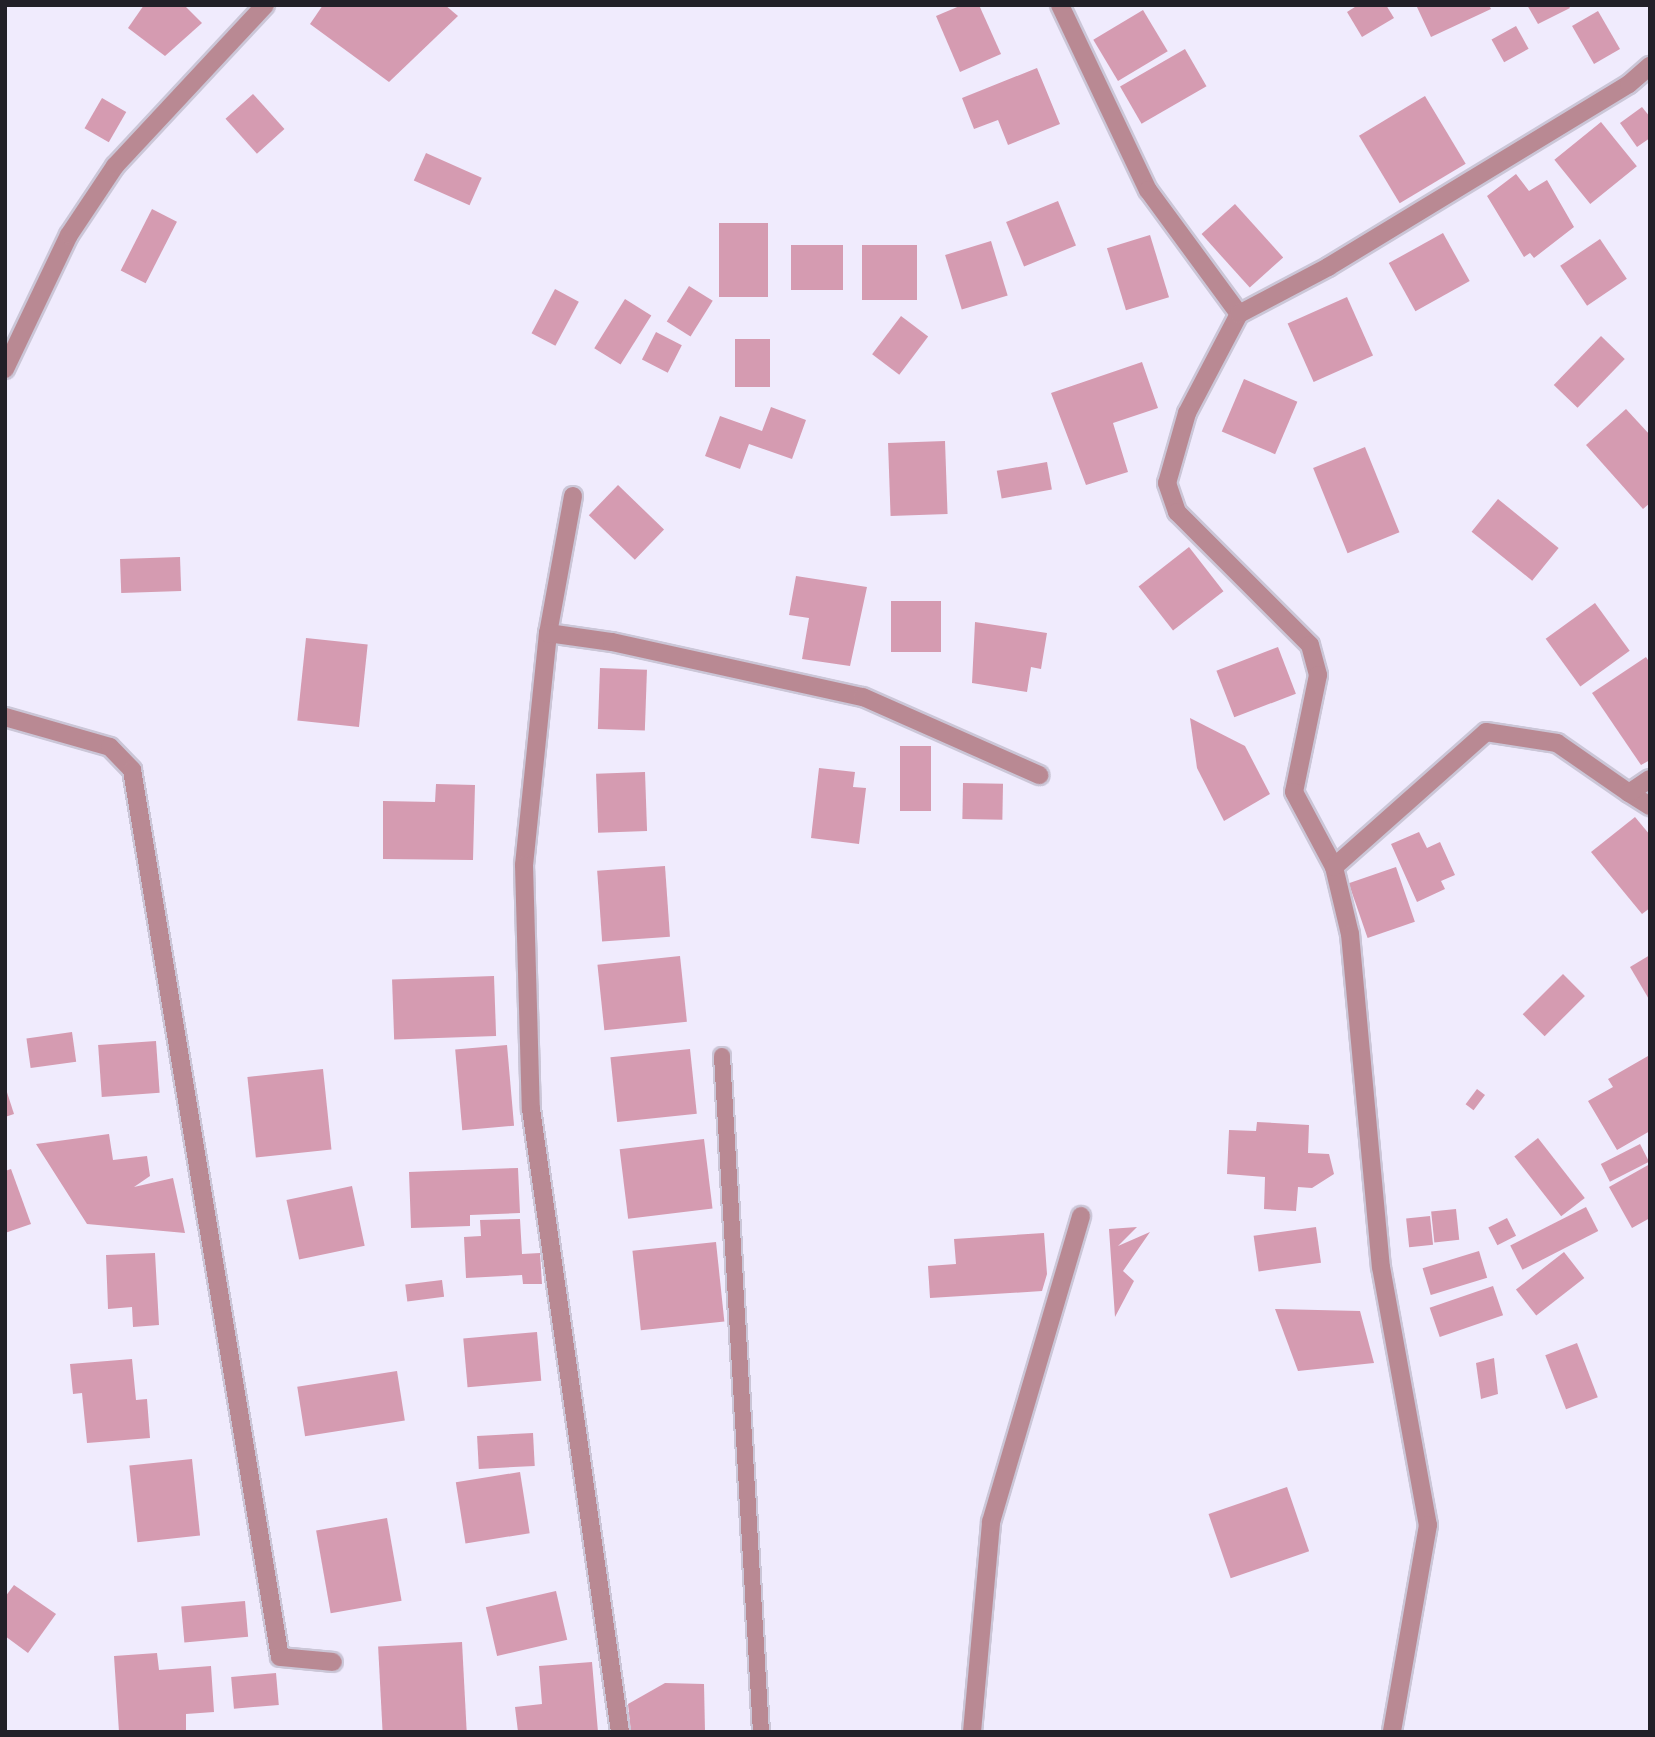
<!DOCTYPE html>
<html>
<head>
<meta charset="utf-8">
<style>
	body { margin:0 }
	#map { position:relative; width:1655px; height:1737px; overflow:hidden; background:#f0ebfd; font-family:Karla,sans-serif }
	div>[style] { position:absolute }
	[style*='--x'] { left:calc(var(--x)*1px); top:calc(var(--y)*1px); width:calc(var(--w)*1px); rotate:calc(var(--a)*1deg) }
	.building>* { inset:0; background:#d59bb1; transform-origin:0 0 }
	.roads { filter:drop-shadow(2px 0 #cbc6d7) drop-shadow(-2px 0 #cbc6d7) drop-shadow(0 2px #cbc6d7) drop-shadow(0 -2px #cbc6d7) }
	.service>* { height:16px; margin:-8px; padding:0 8px; transform-origin:8px; border-radius:8px; background:#b98993 }
	.minor>* { height:18px; margin:-9px; padding:0 9px; transform-origin:9px; border-radius:9px; background:#b98993 }
	.tertiary>* { height:18px; margin:-9px; padding:0 9px; transform-origin:9px; border-radius:9px; background:#b98993 }
	span { translate:-50% -50%; white-space:nowrap; text-align:center; line-height:1.15; -webkit-text-stroke:7px #fff; paint-order:stroke }
	.frame { position:absolute; inset:0; border:7px solid #222028; pointer-events:none }
</style>
</head>
<body>
<div id="map">
	<div class="building">
		<div style="clip-path:polygon(144px 5px,184px 5px,202px 23px,165px 56px,128px 28px)"></div>
		<div style="clip-path:polygon(323px 5px,445px 5px,458px 16px,389px 82px,310px 24px)"></div>
		<div style="clip-path:polygon(962px 5px,979px 5px,1001px 54px,960px 72px,936px 16px)"></div>
		<div style="clip-path:polygon(1358px 5px,1386px 5px,1394px 18px,1362px 37px,1347px 12px)"></div>
		<div style="clip-path:polygon(1416px 5px,1489px 5px,1491px 9px,1431px 37px)"></div>
		<div style="clip-path:polygon(1527px 5px,1568px 5px,1570px 8px,1538px 24px)"></div>
		<div style="left:1143px;top:10px;width:48px;height:58px;rotate:59deg"></div>
		<div style="left:1598px;top:11px;width:44px;height:30px;rotate:60deg"></div>
		<div style="left:1516px;top:26px;width:26px;height:28px;rotate:61deg"></div>
		<div style="left:1185px;top:49px;width:43px;height:75px;rotate:60deg"></div>
		<div style="clip-path:polygon(1037px 68px,1060px 124px,1008px 145px,998px 120px,974px 129px,962px 98px)"></div>
		<div style="left:253px;top:94px;width:47px;height:37px;rotate:48deg"></div>
		<div style="left:1425px;top:96px;width:79px;height:77px;rotate:59deg"></div>
		<div style="left:102px;top:98px;width:28px;height:35px;rotate:30deg"></div>
		<div style="clip-path:polygon(1642px 107px,1650px 117px,1650px 138px,1637px 147px,1620px 123px)"></div>
		<div style="left:1601px;top:122px;width:57px;height:60px;rotate:51deg"></div>
		<div style="left:426px;top:153px;width:61px;height:30px;rotate:24deg"></div>
		<div style="clip-path:polygon(1516px 174px,1529px 191px,1547px 180px,1574px 227px,1534px 258px,1530px 253px,1524px 257px,1487px 196px)"></div>
		<div style="left:1058px;top:201px;width:48px;height:56px;rotate:68deg"></div>
		<div style="left:1235px;top:204px;width:72px;height:45px;rotate:48deg"></div>
		<div style="left:152px;top:209px;width:28px;height:69px;rotate:27deg"></div>
		<div style="left:719px;top:223px;width:49px;height:74px"></div>
		<div style="left:1443px;top:233px;width:55px;height:62px;rotate:61deg"></div>
		<div style="left:1150px;top:235px;width:65px;height:45px;rotate:73deg"></div>
		<div style="left:1600px;top:239px;width:48px;height:48px;rotate:56deg"></div>
		<div style="left:991px;top:241px;width:57px;height:48px;rotate:73deg"></div>
		<div style="left:791px;top:245px;width:52px;height:45px"></div>
		<div style="left:862px;top:245px;width:55px;height:55px"></div>
		<div style="left:689px;top:286px;width:28px;height:42px;rotate:32deg"></div>
		<div style="left:555px;top:289px;width:27px;height:50px;rotate:28deg"></div>
		<div style="left:1347px;top:297px;width:64px;height:65px;rotate:66deg"></div>
		<div style="left:625px;top:299px;width:31px;height:58px;rotate:32deg"></div>
		<div style="left:901px;top:316px;width:34px;height:48px;rotate:37deg"></div>
		<div style="left:656px;top:332px;width:29px;height:31px;rotate:27deg"></div>
		<div style="left:1601px;top:336px;width:33px;height:68px;rotate:44deg"></div>
		<div style="left:735px;top:339px;width:35px;height:48px"></div>
		<div style="clip-path:polygon(1142px 362px,1158px 408px,1113px 423px,1128px 472px,1086px 485px,1051px 393px)"></div>
		<div style="left:1244px;top:379px;width:58px;height:57px;rotate:23deg"></div>
		<div style="clip-path:polygon(771px 407px,806px 420px,792px 459px,749px 444px,740px 469px,705px 456px,720px 416px,762px 431px)"></div>
		<div style="clip-path:polygon(1626px 409px,1650px 435px,1650px 503px,1643px 509px,1586px 445px)"></div>
		<div style="left:945px;top:441px;width:73px;height:57px;rotate:88deg"></div>
		<div style="left:1365px;top:447px;width:92px;height:56px;rotate:68deg"></div>
		<div style="left:1047px;top:462px;width:28px;height:51px;rotate:80deg"></div>
		<div style="left:618px;top:485px;width:64px;height:42px;rotate:44deg"></div>
		<div style="left:1498px;top:499px;width:78px;height:42px;rotate:39deg"></div>
		<div style="left:1189px;top:547px;width:56px;height:64px;rotate:52deg"></div>
		<div style="left:180px;top:557px;width:34px;height:60px;rotate:88deg"></div>
		<div style="clip-path:polygon(796px 576px,867px 587px,850px 666px,802px 659px,809px 618px,789px 615px)"></div>
		<div style="left:891px;top:601px;width:50px;height:51px"></div>
		<div style="left:1595px;top:603px;width:59px;height:61px;rotate:54deg"></div>
		<div style="clip-path:polygon(975px 622px,1047px 633px,1041px 669px,1031px 667px,1027px 692px,972px 683px)"></div>
		<div style="left:306px;top:638px;width:62px;height:83px;rotate:6deg"></div>
		<div style="left:1278px;top:647px;width:50px;height:66px;rotate:69deg"></div>
		<div style="clip-path:polygon(1646px 657px,1650px 663px,1650px 760px,1641px 765px,1592px 693px)"></div>
		<div style="left:600px;top:668px;width:47px;height:61px;rotate:2deg"></div>
		<div style="clip-path:polygon(1190px 718px,1245px 746px,1270px 794px,1224px 821px,1197px 768px)"></div>
		<div style="left:900px;top:746px;width:31px;height:65px"></div>
		<div style="clip-path:polygon(819px 768px,855px 772px,853px 787px,866px 788px,859px 844px,811px 838px)"></div>
		<div style="left:645px;top:772px;width:59px;height:49px;rotate:88deg"></div>
		<div style="left:963px;top:783px;width:40px;height:36px;rotate:1deg"></div>
		<div style="clip-path:polygon(436px 784px,475px 785px,473px 860px,383px 859px,383px 801px,435px 802px)"></div>
		<div style="clip-path:polygon(1635px 817px,1650px 835px,1650px 908px,1642px 914px,1591px 852px)"></div>
		<div style="clip-path:polygon(1419px 832px,1427px 848px,1440px 842px,1455px 875px,1441px 881px,1445px 889px,1417px 902px,1391px 844px)"></div>
		<div style="left:665px;top:866px;width:71px;height:68px;rotate:86deg"></div>
		<div style="left:1396px;top:867px;width:58px;height:50px;rotate:71deg"></div>
		<div style="clip-path:polygon(1650px 955px,1650px 1001px,1630px 967px)"></div>
		<div style="left:680px;top:956px;width:66px;height:83px;rotate:84deg"></div>
		<div style="left:1563px;top:974px;width:31px;height:57px;rotate:45deg"></div>
		<div style="left:494px;top:976px;width:60px;height:102px;rotate:88deg"></div>
		<div style="left:72px;top:1032px;width:30px;height:46px;rotate:82deg"></div>
		<div style="left:156px;top:1041px;width:52px;height:58px;rotate:86deg"></div>
		<div style="left:507px;top:1045px;width:81px;height:52px;rotate:85deg"></div>
		<div style="left:690px;top:1049px;width:65px;height:80px;rotate:84deg"></div>
		<div style="clip-path:polygon(1648px 1056px,1650px 1131px,1617px 1150px,1588px 1101px,1613px 1087px,1608px 1079px)"></div>
		<div style="left:323px;top:1069px;width:81px;height:76px;rotate:84deg"></div>
		<div style="clip-path:polygon(5px 1086px,14px 1114px,5px 1117px)"></div>
		<div style="left:1477px;top:1089px;width:10px;height:19px;rotate:37deg"></div>
		<div style="clip-path:polygon(1257px 1122px,1309px 1125px,1308px 1153px,1329px 1154px,1334px 1174px,1312px 1188px,1298px 1187px,1296px 1211px,1264px 1209px,1265px 1177px,1227px 1174px,1229px 1130px,1256px 1131px)"></div>
		<div style="clip-path:polygon(109px 1134px,113px 1160px,147px 1156px,150px 1176px,134px 1187px,173px 1178px,185px 1233px,87px 1224px,36px 1144px)"></div>
		<div style="left:1538px;top:1138px;width:76px;height:30px;rotate:52deg"></div>
		<div style="left:704px;top:1139px;width:70px;height:85px;rotate:83deg"></div>
		<div style="left:1640px;top:1144px;width:20px;height:44px;rotate:63deg"></div>
		<div style="clip-path:polygon(1650px 1164px,1650px 1218px,1632px 1228px,1609px 1187px)"></div>
		<div style="clip-path:polygon(518px 1168px,520px 1213px,470px 1215px,470px 1226px,411px 1228px,409px 1172px)"></div>
		<div style="clip-path:polygon(11px 1169px,31px 1224px,5px 1233px,5px 1171px)"></div>
		<div style="left:352px;top:1186px;width:61px;height:67px;rotate:78deg"></div>
		<div style="left:1586px;top:1207px;width:27px;height:85px;rotate:63deg"></div>
		<div style="left:1456px;top:1209px;width:31px;height:25px;rotate:84deg"></div>
		<div style="left:1430px;top:1216px;width:29px;height:24px;rotate:84deg"></div>
		<div style="left:1507px;top:1218px;width:20px;height:21px;rotate:63deg"></div>
		<div style="clip-path:polygon(520px 1219px,522px 1254px,540px 1253px,542px 1284px,523px 1284px,522px 1275px,466px 1278px,464px 1237px,481px 1236px,480px 1220px)"></div>
		<div style="clip-path:polygon(1137px 1227px,1118px 1246px,1150px 1232px,1123px 1271px,1134px 1281px,1115px 1317px,1109px 1229px)"></div>
		<div style="left:1316px;top:1227px;width:36px;height:63px;rotate:82deg"></div>
		<div style="clip-path:polygon(1044px 1233px,1047px 1274px,1042px 1291px,930px 1298px,928px 1266px,956px 1264px,954px 1239px)"></div>
		<div style="left:716px;top:1242px;width:80px;height:84px;rotate:84deg"></div>
		<div style="left:1479px;top:1251px;width:28px;height:59px;rotate:73deg"></div>
		<div style="left:1564px;top:1252px;width:33px;height:61px;rotate:52deg"></div>
		<div style="clip-path:polygon(155px 1253px,159px 1325px,133px 1327px,132px 1307px,108px 1309px,106px 1255px)"></div>
		<div style="left:442px;top:1280px;width:17px;height:37px;rotate:83deg"></div>
		<div style="left:1493px;top:1286px;width:31px;height:67px;rotate:71deg"></div>
		<div style="clip-path:polygon(1275px 1309px,1360px 1311px,1374px 1363px,1298px 1371px)"></div>
		<div style="left:537px;top:1332px;width:49px;height:74px;rotate:85deg"></div>
		<div style="left:1577px;top:1343px;width:58px;height:34px;rotate:69deg"></div>
		<div style="clip-path:polygon(1494px 1358px,1498px 1394px,1481px 1399px,1476px 1363px)"></div>
		<div style="clip-path:polygon(132px 1359px,136px 1400px,147px 1399px,150px 1438px,87px 1443px,82px 1393px,73px 1394px,70px 1364px)"></div>
		<div style="left:397px;top:1371px;width:50px;height:101px;rotate:81deg"></div>
		<div style="left:533px;top:1433px;width:33px;height:56px;rotate:87deg"></div>
		<div style="left:192px;top:1459px;width:77px;height:63px;rotate:84deg"></div>
		<div style="left:520px;top:1472px;width:62px;height:65px;rotate:81deg"></div>
		<div style="left:1287px;top:1487px;width:68px;height:83px;rotate:71deg"></div>
		<div style="left:387px;top:1518px;width:84px;height:72px;rotate:80deg"></div>
		<div style="clip-path:polygon(14px 1585px,56px 1614px,28px 1653px,5px 1636px,5px 1597px)"></div>
		<div style="left:556px;top:1591px;width:50px;height:72px;rotate:77deg"></div>
		<div style="left:245px;top:1601px;width:36px;height:64px;rotate:85deg"></div>
		<div style="left:462px;top:1642px;width:90px;height:84px;rotate:87deg"></div>
		<div style="clip-path:polygon(157px 1653px,159px 1670px,211px 1666px,214px 1712px,186px 1714px,186px 1730px,119px 1732px,114px 1656px)"></div>
		<div style="clip-path:polygon(592px 1662px,598px 1732px,518px 1732px,515px 1707px,542px 1704px,539px 1666px)"></div>
		<div style="left:276px;top:1673px;width:32px;height:45px;rotate:85deg"></div>
		<div style="clip-path:polygon(665px 1683px,704px 1684px,705px 1732px,631px 1732px,628px 1704px)"></div>
	</div>
	<div class="roads">
		<div class="service">
			<div style="--x:722;--y:1056;--w:677;--a:86.7"></div>
		</div>
		<div class="minor">
			<div style="--x:1060;--y:5;--w:205;--a:64.6"></div>
			<div style="--x:1148;--y:190;--w:154;--a:53.7"></div>
			<div style="--x:1239;--y:314;--w:112;--a:117.7"></div>
			<div style="--x:1187;--y:413;--w:73;--a:105.9"></div>
			<div style="--x:1167;--y:483;--w:31;--a:71"></div>
			<div style="--x:1177;--y:512;--w:188;--a:45"></div>
			<div style="--x:1310;--y:645;--w:31;--a:75"></div>
			<div style="--x:1318;--y:675;--w:119;--a:101.6"></div>
			<div style="--x:1294;--y:792;--w:85;--a:61.9"></div>
			<div style="--x:1334;--y:867;--w:69;--a:76.6"></div>
			<div style="--x:1350;--y:934;--w:334;--a:84.7"></div>
			<div style="--x:1381;--y:1267;--w:262;--a:79.7"></div>
			<div style="--x:1428;--y:1525;--w:210;--a:99.9"></div>
			<div style="--x:1239;--y:314;--w:101;--a:-27.8"></div>
			<div style="--x:1328;--y:267;--w:352;--a:-31.3"></div>
			<div style="--x:1629;--y:84;--w:28;--a:-41"></div>
			<div style="--x:573;--y:496;--w:139;--a:100.3"></div>
			<div style="--x:548;--y:633;--w:233;--a:95.9"></div>
			<div style="--x:524;--y:865;--w:244;--a:88.4"></div>
			<div style="--x:531;--y:1109;--w:629;--a:81.87"></div>
			<div style="--x:548;--y:633;--w:65;--a:8"></div>
			<div style="--x:612;--y:642;--w:257;--a:12.4"></div>
			<div style="--x:863;--y:697;--w:193;--a:23.9"></div>
			<div style="--x:5;--y:717;--w:109;--a:15.9"></div>
			<div style="--x:110;--y:747;--w:32;--a:46"></div>
			<div style="--x:132;--y:770;--w:899;--a:80.53"></div>
			<div style="--x:280;--y:1657;--w:53;--a:5.4"></div>
			<div style="--x:1629;--y:793;--w:25;--a:32"></div>
			<div style="--x:1334;--y:867;--w:203;--a:-41.6"></div>
			<div style="--x:1486;--y:732;--w:72;--a:8.8"></div>
			<div style="--x:1557;--y:743;--w:88;--a:34.8"></div>
			<div style="--x:1629;--y:793;--w:25;--a:-34"></div>
			<div style="--x:972;--y:1732;--w:211;--a:-84.8"></div>
			<div style="--x:991;--y:1522;--w:319;--a:-73.6"></div>
		</div>
		<div class="tertiary">
			<div style="--x:5;--y:369;--w:148;--a:-64.5"></div>
			<div style="--x:69;--y:235;--w:83;--a:-56.3"></div>
			<div style="--x:115;--y:166;--w:220;--a:-47"></div>
		</div>
	</div>
	<div class="frame"></div>
</div>
</body>
</html>
